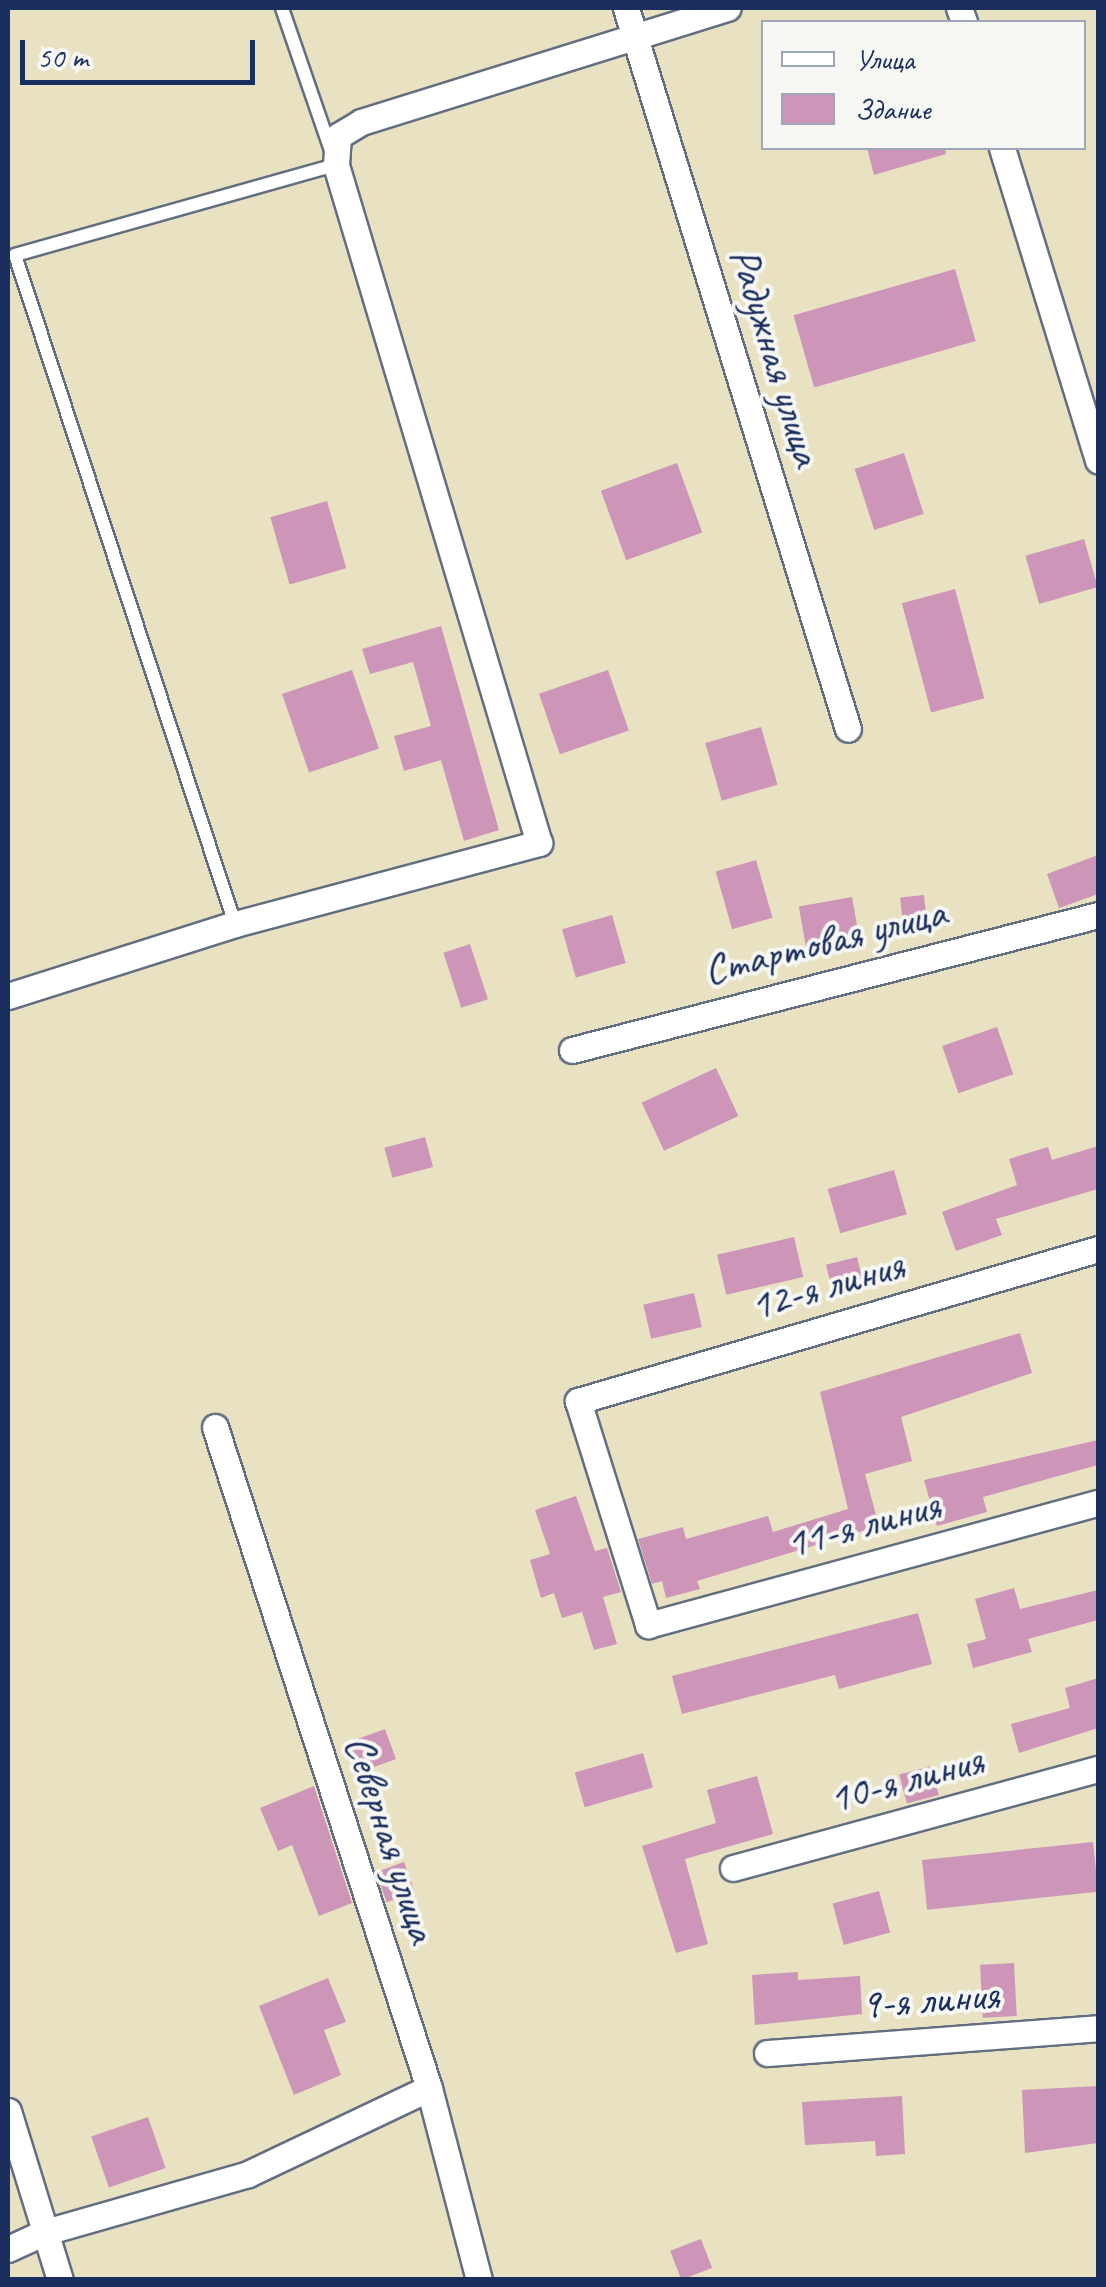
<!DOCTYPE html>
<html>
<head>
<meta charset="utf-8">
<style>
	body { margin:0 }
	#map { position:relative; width:1106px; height:2287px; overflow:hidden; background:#e8e2c2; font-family:Caveat,sans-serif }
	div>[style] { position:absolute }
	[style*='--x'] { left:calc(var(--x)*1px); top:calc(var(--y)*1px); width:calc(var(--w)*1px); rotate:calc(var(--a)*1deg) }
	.building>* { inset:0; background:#cd95b8; transform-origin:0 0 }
	.roads { filter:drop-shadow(2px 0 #636e81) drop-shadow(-2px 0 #636e81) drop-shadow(0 2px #636e81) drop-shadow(0 -2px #636e81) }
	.service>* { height:12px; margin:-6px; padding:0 6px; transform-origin:6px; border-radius:6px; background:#fff }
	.minor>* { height:25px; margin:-12.5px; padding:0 12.5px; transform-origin:12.5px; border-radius:12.5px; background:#fff }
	span { translate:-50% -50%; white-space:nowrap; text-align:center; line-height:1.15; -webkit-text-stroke:8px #f6f6f2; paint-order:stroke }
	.street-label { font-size:42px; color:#1b2f5e }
	.frame { position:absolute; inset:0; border:10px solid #1b2f5e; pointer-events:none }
	.legend { position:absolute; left:761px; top:20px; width:325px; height:130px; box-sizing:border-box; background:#f6f6f2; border:2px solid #9ea6b7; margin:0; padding:12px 18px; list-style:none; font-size:30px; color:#1b2f5e }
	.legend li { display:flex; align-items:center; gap:20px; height:50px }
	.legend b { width:50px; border:2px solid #9ea6b7 }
	.scale { position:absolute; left:20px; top:40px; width:235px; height:45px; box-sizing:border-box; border:5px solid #1b2f5e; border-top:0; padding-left:12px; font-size:30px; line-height:35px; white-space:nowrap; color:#1b2f5e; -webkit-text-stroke:8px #f6f6f2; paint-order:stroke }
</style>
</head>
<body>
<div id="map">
	<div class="building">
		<div style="clip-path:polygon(867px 148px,945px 148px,946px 154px,874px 175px)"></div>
		<div style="left:955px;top:269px;width:75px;height:168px;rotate:74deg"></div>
		<div style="left:904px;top:453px;width:64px;height:52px;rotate:72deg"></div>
		<div style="left:677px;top:463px;width:74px;height:81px;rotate:70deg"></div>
		<div style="left:327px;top:501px;width:70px;height:59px;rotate:74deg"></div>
		<div style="left:1084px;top:539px;width:50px;height:61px;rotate:74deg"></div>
		<div style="left:955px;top:589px;width:113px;height:55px;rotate:75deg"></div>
		<div style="clip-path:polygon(441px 626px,499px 830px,464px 841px,441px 760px,404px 771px,394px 736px,431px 726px,413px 662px,370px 674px,362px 649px)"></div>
		<div style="left:352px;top:670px;width:83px;height:74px;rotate:71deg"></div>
		<div style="left:608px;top:670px;width:64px;height:73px;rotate:71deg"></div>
		<div style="left:761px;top:727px;width:60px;height:58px;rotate:74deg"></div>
		<div style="clip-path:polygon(1098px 855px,1098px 894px,1059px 908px,1047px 874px)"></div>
		<div style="left:756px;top:860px;width:60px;height:42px;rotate:74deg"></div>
		<div style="left:924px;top:895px;width:28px;height:24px;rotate:84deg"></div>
		<div style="left:852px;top:897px;width:52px;height:54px;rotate:80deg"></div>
		<div style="left:612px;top:915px;width:50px;height:52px;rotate:74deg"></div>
		<div style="left:470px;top:944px;width:58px;height:28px;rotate:72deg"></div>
		<div style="left:997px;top:1027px;width:50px;height:58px;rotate:71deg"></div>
		<div style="left:716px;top:1068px;width:53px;height:82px;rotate:65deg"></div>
		<div style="left:425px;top:1137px;width:31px;height:42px;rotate:75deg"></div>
		<div style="clip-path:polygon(1098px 1146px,1098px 1189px,996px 1219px,1002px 1235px,956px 1251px,942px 1212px,1017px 1185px,1009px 1159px,1048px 1147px,1052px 1160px)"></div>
		<div style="left:894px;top:1170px;width:46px;height:69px;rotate:74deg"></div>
		<div style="left:794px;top:1237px;width:41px;height:79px;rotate:77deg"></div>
		<div style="left:857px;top:1257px;width:29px;height:32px;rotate:76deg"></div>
		<div style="left:694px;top:1293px;width:35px;height:52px;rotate:77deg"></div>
		<div style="clip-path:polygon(1020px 1333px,1032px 1373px,901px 1417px,912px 1461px,865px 1474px,879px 1526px,697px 1581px,700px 1589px,666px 1598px,662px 1581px,652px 1584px,638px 1539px,683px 1527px,686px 1539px,768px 1516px,773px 1532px,848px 1509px,820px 1392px)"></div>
		<div style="clip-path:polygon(1098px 1440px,1098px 1465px,983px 1497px,987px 1512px,937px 1526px,924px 1480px)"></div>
		<div style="clip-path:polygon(576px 1496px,595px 1551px,607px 1548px,621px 1592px,603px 1597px,617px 1644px,594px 1650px,582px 1612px,562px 1618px,554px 1593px,541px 1598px,530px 1560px,550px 1554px,535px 1510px)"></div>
		<div style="clip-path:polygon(1014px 1588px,1020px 1609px,1098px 1590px,1098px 1620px,1028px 1639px,1032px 1652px,973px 1668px,967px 1644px,986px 1639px,975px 1599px)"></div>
		<div style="clip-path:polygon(918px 1613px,932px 1664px,839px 1689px,835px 1675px,682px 1714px,672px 1676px)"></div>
		<div style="clip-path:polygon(1098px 1678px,1098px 1728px,1019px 1753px,1011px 1724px,1070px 1708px,1065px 1688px)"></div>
		<div style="left:385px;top:1729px;width:32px;height:41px;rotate:70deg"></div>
		<div style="left:643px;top:1753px;width:36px;height:71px;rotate:74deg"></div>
		<div style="left:931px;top:1766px;width:30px;height:33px;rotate:75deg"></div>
		<div style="clip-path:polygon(757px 1776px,773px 1834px,685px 1859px,708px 1944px,676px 1953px,642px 1846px,716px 1823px,707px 1790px)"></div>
		<div style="clip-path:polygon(314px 1786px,352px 1903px,319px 1916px,292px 1845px,278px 1851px,260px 1808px)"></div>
		<div style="left:1093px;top:1842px;width:50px;height:172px;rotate:84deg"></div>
		<div style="left:404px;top:1862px;width:32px;height:30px;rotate:70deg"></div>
		<div style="left:879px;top:1891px;width:43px;height:48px;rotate:75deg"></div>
		<div style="left:1014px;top:1963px;width:53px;height:34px;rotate:87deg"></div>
		<div style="clip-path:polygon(798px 1972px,798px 1980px,860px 1976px,862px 2014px,755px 2025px,752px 1975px)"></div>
		<div style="clip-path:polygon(328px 1978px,346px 2022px,324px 2030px,341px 2075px,294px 2095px,259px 2006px)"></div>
		<div style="clip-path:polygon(1098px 2086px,1098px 2143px,1025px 2153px,1022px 2090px)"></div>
		<div style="clip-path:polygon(902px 2096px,905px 2154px,876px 2156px,875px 2141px,805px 2145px,802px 2102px)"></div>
		<div style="left:148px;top:2117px;width:54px;height:60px;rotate:71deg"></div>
		<div style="left:701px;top:2239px;width:31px;height:33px;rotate:69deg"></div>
	</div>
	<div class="roads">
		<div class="service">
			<div style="--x:235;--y:924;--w:704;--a:-108.2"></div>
			<div style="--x:15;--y:255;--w:333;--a:-15.7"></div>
			<div style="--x:336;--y:165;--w:166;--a:-109"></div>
		</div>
		<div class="minor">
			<div style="--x:626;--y:8;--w:754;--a:72.89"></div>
			<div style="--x:959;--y:8;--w:15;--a:70"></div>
			<div style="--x:1002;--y:148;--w:327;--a:72.9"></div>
			<div style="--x:8;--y:996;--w:238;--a:-17.6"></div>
			<div style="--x:235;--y:924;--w:315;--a:-14.9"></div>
			<div style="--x:539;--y:843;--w:708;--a:-106.67"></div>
			<div style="--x:336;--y:165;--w:29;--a:-86"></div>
			<div style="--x:338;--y:136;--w:27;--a:-31"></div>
			<div style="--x:361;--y:122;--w:384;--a:-17.3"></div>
			<div style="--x:572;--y:1050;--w:543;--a:-14.39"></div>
			<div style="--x:1098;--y:1249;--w:542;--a:163.71"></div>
			<div style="--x:578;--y:1401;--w:235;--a:72.6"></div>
			<div style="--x:648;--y:1625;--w:466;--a:-15.2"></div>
			<div style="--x:215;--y:1427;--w:695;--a:72.06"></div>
			<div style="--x:429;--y:2088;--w:198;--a:75.4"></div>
			<div style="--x:733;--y:1868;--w:378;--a:-15.2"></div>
			<div style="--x:767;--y:2053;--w:332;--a:-4.3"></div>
			<div style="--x:8;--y:2111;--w:177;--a:72.9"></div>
			<div style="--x:8;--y:2249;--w:41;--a:-24.7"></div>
			<div style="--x:45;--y:2232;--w:211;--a:-15.9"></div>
			<div style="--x:248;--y:2174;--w:200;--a:-25.4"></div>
		</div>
	</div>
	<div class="street-label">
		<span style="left:775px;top:357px;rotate:73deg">Радужная улица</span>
		<span style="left:825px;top:942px;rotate:-14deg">Стартовая улица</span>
		<span style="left:827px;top:1286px;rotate:-16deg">12-я линия</span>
		<span style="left:863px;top:1525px;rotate:-15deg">11-я линия</span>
		<span style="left:906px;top:1780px;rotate:-15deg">10-я линия</span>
		<span style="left:390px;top:1839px;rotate:72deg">Северная улица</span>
		<span style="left:930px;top:2000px;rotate:-4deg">9-я линия</span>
	</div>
	<div class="frame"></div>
	<ul class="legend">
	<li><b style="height:12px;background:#fff"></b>Улица</li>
	<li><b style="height:28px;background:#cd95b8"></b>Здание</li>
	</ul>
	<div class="scale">50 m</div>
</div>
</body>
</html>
